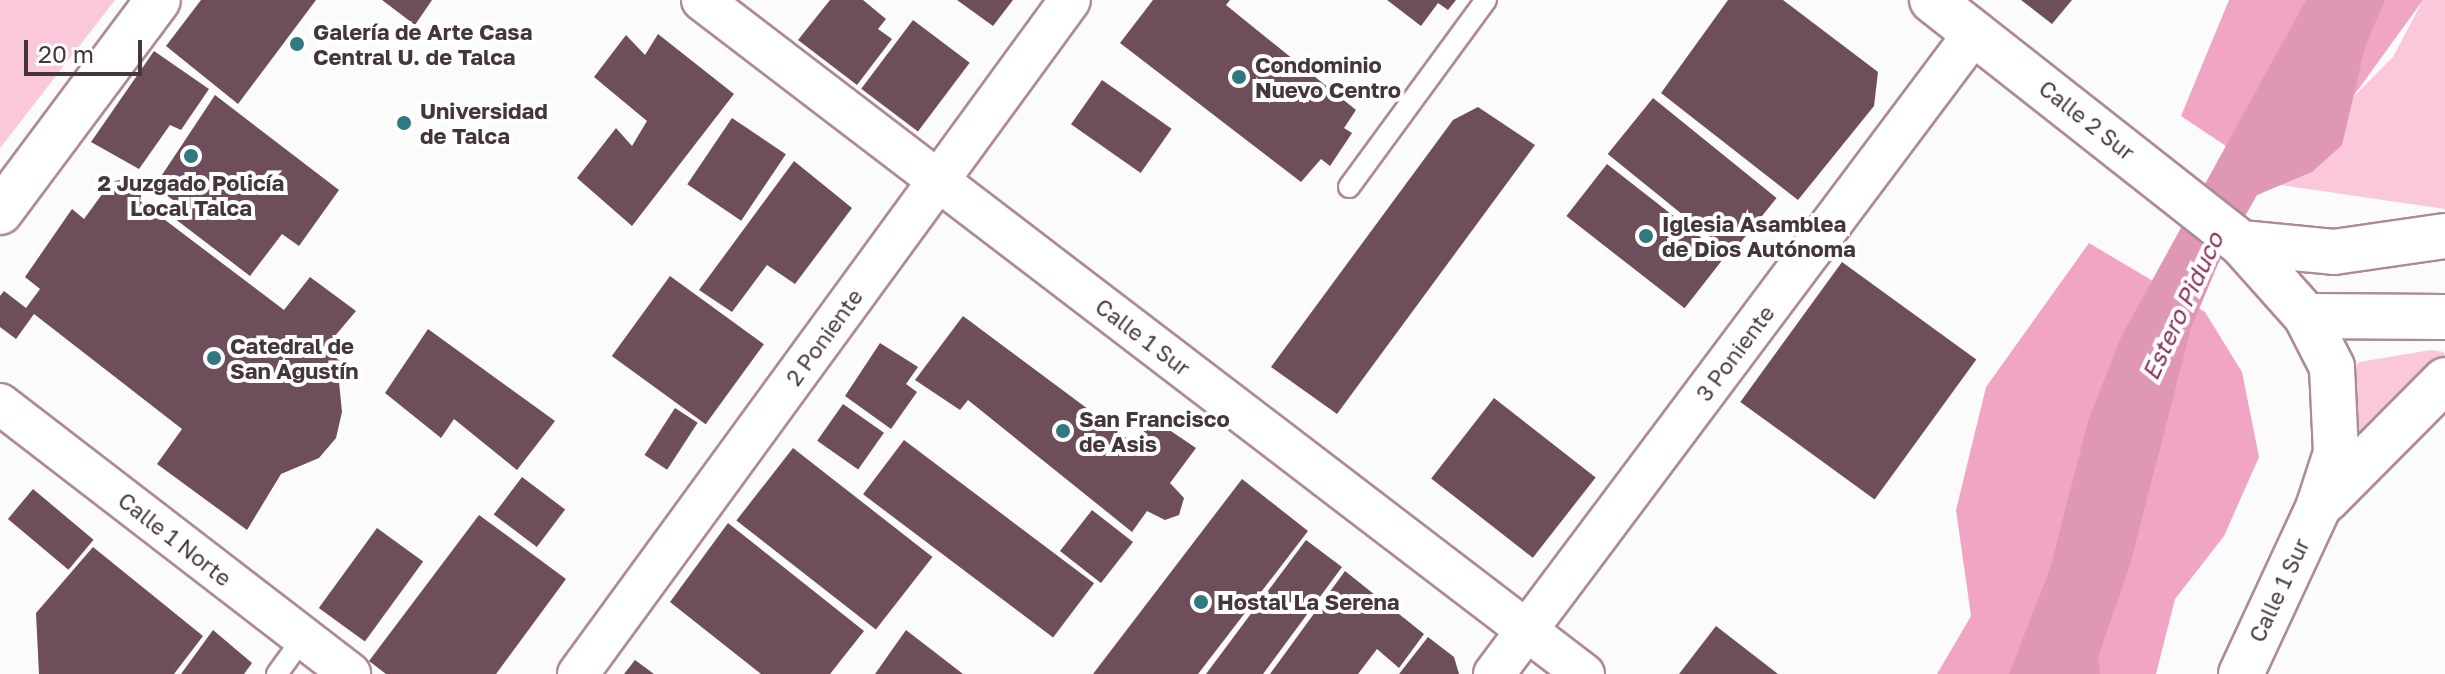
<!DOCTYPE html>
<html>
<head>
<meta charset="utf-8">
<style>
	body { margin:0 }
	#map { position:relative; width:2445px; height:674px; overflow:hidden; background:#fbfbfb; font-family:"Golos Text",sans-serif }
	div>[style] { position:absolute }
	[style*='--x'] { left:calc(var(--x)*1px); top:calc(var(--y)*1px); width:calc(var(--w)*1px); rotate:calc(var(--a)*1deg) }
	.green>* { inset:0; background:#fac7db }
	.forest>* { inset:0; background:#f0a5c4 }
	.water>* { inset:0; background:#e096b5 }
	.building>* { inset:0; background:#6e4e5a; transform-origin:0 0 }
	.roads { filter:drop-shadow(2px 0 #ae8a98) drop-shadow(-2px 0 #ae8a98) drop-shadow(0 2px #ae8a98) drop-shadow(0 -2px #ae8a98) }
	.lane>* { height:20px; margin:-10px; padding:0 10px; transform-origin:10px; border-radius:10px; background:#fff }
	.street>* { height:40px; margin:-20px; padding:0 20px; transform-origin:20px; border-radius:20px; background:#fff }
	.secondary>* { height:44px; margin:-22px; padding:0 22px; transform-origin:22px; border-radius:22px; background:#fff }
	.primary>* { height:44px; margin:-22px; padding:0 22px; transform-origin:22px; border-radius:22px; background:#fff }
	.dots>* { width:22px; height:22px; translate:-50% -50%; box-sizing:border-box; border:4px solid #fff; border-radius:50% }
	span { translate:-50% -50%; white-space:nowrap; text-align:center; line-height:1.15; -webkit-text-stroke:8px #fff; paint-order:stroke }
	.poi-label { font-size:22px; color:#45363c; font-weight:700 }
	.left { translate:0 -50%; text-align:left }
	.street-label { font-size:22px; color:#45363c }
	.water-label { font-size:24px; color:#87315a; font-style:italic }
	.scale { position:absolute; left:24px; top:40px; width:118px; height:36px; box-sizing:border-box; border:4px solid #45363c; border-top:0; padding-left:10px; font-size:24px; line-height:28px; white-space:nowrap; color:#45363c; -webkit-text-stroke:6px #fff; paint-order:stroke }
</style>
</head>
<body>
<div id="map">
	<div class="green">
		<div style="clip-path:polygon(0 0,115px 0,0 148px)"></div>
		<div style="clip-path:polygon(2423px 0,2445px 0,2445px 209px,2268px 183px,2393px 57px)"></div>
		<div style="clip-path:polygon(2431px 350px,2444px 352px,2445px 359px,2357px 458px,2349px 372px,2359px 362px)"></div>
	</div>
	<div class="forest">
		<div style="clip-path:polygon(2229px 0,2423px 0,2339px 116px,2226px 146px,2181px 116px)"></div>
		<div style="clip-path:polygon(2089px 243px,2205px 312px,2242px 372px,2259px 457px,2224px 536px,2175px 599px,2156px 674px,1937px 674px,1971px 616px,1956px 510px,1986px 387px)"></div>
	</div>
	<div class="water">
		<div style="clip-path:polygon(2306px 0,2385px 0,2365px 47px,2342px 145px,2312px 172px,2257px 195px,2218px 264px,2191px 328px,2130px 565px,2098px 657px,2100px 674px,2009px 674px,2050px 569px,2088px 421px,2121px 337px)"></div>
	</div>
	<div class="building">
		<div style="clip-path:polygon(201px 0,316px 0,238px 104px,166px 46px)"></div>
		<div style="clip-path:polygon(382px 0,432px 0,415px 25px)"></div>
		<div style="clip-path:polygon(830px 0,863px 0,886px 19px,878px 29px,892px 39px,857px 85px,798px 40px)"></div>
		<div style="clip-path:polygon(957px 0,1013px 0,993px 26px)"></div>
		<div style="clip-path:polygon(1153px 0,1230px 0,1226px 5px,1356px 110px,1344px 128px,1352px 133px,1330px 166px,1321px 159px,1301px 182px,1120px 43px)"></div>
		<div style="clip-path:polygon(1387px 0,1456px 0,1448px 10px,1438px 3px,1421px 26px)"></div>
		<div style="clip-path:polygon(1728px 0,1783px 0,1878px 72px,1874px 106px,1798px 200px,1661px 93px)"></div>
		<div style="clip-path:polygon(2021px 0,2072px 0,2052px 24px)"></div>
		<div style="left:913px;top:20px;width:71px;height:86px;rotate:37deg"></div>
		<div style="clip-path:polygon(658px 34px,734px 94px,632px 226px,577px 178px,616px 128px,632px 146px,647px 121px,594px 77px,626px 35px,645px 55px)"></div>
		<div style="clip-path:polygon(154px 51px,209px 89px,181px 130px,170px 125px,139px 169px,91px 142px)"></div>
		<div style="left:1102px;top:80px;width:85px;height:54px;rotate:35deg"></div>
		<div style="clip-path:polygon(215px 95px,339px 190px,299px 246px,282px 234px,250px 276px,170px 215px,179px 204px,154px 187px)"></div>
		<div style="left:1653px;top:98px;width:159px;height:72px;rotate:39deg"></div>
		<div style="clip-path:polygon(1478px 107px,1535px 145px,1337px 414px,1271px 367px,1453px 120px)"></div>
		<div style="left:732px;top:118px;width:65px;height:80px;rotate:34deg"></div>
		<div style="clip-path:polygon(794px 161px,852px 208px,795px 284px,767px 265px,732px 312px,699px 290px)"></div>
		<div style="left:1607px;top:164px;width:150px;height:66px;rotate:38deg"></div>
		<div style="clip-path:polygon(131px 177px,143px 185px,140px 201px,284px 310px,310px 277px,356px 311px,324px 349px,348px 367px,339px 382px,342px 412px,336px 438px,319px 458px,281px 474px,247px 530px,157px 464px,182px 429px,34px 314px,16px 339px,0 327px,0 296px,4px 291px,26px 308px,40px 289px,25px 277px,72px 209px,84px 219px,111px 182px)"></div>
		<div style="left:1842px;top:262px;width:166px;height:173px;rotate:36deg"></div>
		<div style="left:670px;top:276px;width:116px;height:99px;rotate:36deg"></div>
		<div style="clip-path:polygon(963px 316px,1135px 444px,1153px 419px,1196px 448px,1170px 483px,1184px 498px,1179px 515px,1165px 520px,1147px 511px,1132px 532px,968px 400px,960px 410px,915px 380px)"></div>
		<div style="clip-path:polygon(428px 329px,555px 421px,517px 470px,454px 419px,441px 438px,385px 393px)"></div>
		<div style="clip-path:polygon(880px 343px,918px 367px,906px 384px,917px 392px,891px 429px,845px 396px)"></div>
		<div style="left:1494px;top:398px;width:129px;height:102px;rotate:38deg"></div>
		<div style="left:843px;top:404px;width:50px;height:45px;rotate:35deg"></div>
		<div style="left:675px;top:408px;width:27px;height:56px;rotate:33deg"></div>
		<div style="left:904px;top:440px;width:238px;height:68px;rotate:37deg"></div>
		<div style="left:793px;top:448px;width:177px;height:92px;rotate:38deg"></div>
		<div style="left:522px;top:477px;width:54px;height:47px;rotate:37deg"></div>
		<div style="clip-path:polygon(1242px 479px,1308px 531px,1198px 674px,1093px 674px)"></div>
		<div style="left:33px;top:489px;width:79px;height:39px;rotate:40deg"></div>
		<div style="left:1092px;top:510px;width:52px;height:52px;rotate:38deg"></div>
		<div style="clip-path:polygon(479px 515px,566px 579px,496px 674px,386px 674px,369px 661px)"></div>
		<div style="clip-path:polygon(728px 523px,864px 631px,830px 674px,761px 674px,670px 602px)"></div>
		<div style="left:377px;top:528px;width:57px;height:99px;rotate:36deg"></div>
		<div style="clip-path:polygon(1306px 540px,1342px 567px,1263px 674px,1206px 674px)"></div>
		<div style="clip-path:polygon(93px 547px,203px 636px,174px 674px,39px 674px,36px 613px)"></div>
		<div style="clip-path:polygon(1345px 571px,1424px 634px,1399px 668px,1377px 649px,1358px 674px,1270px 674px)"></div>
		<div style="clip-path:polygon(1716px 626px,1778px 674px,1679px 674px)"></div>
		<div style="clip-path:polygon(213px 630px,252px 663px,244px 674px,181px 674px)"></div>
		<div style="clip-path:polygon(906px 630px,963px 674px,875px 674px)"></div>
		<div style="clip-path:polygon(1428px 637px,1454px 657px,1459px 674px,1399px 674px)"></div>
		<div style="clip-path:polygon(635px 660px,654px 674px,624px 674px)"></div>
	</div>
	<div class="roads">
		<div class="lane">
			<div style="--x:1349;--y:187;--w:232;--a:-53.8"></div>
			<div style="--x:277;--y:674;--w:44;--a:-54.2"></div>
		</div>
		<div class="street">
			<div style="--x:702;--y:0;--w:1110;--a:37.39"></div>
			<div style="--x:0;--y:404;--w:442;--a:37.6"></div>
			<div style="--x:578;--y:674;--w:834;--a:-53.87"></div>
			<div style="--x:1494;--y:674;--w:802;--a:-53.16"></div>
		</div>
		<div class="secondary">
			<div style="--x:0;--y:212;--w:264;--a:-53.3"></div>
			<div style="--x:2326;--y:500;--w:169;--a:-45.2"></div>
			<div style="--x:2241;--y:674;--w:183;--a:-65.1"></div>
			<div style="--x:2318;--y:508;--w:58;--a:-71.9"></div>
			<div style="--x:2336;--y:453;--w:86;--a:-92.7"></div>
			<div style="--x:2332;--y:367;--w:57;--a:-117"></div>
		</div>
		<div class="primary">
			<div style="--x:1932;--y:0;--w:393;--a:38.2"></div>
			<div style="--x:2241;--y:243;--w:98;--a:48.3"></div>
			<div style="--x:2306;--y:316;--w:139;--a:0.4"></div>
			<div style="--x:2241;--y:243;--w:93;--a:5.5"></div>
			<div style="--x:2334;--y:252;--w:112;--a:-8.2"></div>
		</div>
	</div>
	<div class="dots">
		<div style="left:297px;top:44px;background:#307980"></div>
		<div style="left:1239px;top:77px;background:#307980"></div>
		<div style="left:404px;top:123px;background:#307980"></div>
		<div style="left:191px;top:156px;background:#307980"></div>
		<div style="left:1646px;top:236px;background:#307980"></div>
		<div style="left:214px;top:358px;background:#307980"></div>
		<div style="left:1063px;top:431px;background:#307980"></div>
		<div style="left:1201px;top:602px;background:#307980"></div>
	</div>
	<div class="poi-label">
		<span class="left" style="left:313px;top:44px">Galería de Arte Casa<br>Central U. de Talca</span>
		<span class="left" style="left:1255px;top:77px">Condominio<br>Nuevo Centro</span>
		<span class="left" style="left:420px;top:123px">Universidad<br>de Talca</span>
		<span style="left:191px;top:195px">2 Juzgado Policía<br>Local Talca</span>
		<span class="left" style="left:1662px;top:236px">Iglesia Asamblea<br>de Dios Autónoma</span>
		<span class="left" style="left:230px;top:358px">Catedral de<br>San Agustín</span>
		<span class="left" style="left:1079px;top:431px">San Francisco<br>de Asis</span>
		<span class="left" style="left:1217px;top:602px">Hostal La Serena</span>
	</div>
	<div class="street-label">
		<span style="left:2087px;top:120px;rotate:38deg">Calle 2 Sur</span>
		<span style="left:824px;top:337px;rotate:-54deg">2 Poniente</span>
		<span style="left:1143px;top:337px;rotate:37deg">Calle 1 Sur</span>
		<span style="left:1735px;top:353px;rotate:-53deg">3 Poniente</span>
		<span style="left:175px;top:539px;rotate:38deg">Calle 1 Norte</span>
		<span style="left:2279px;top:590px;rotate:-65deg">Calle 1 Sur</span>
	</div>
	<div class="water-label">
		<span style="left:2182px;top:306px;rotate:-65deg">Estero Piduco</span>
	</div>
	<div class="scale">20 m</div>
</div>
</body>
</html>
